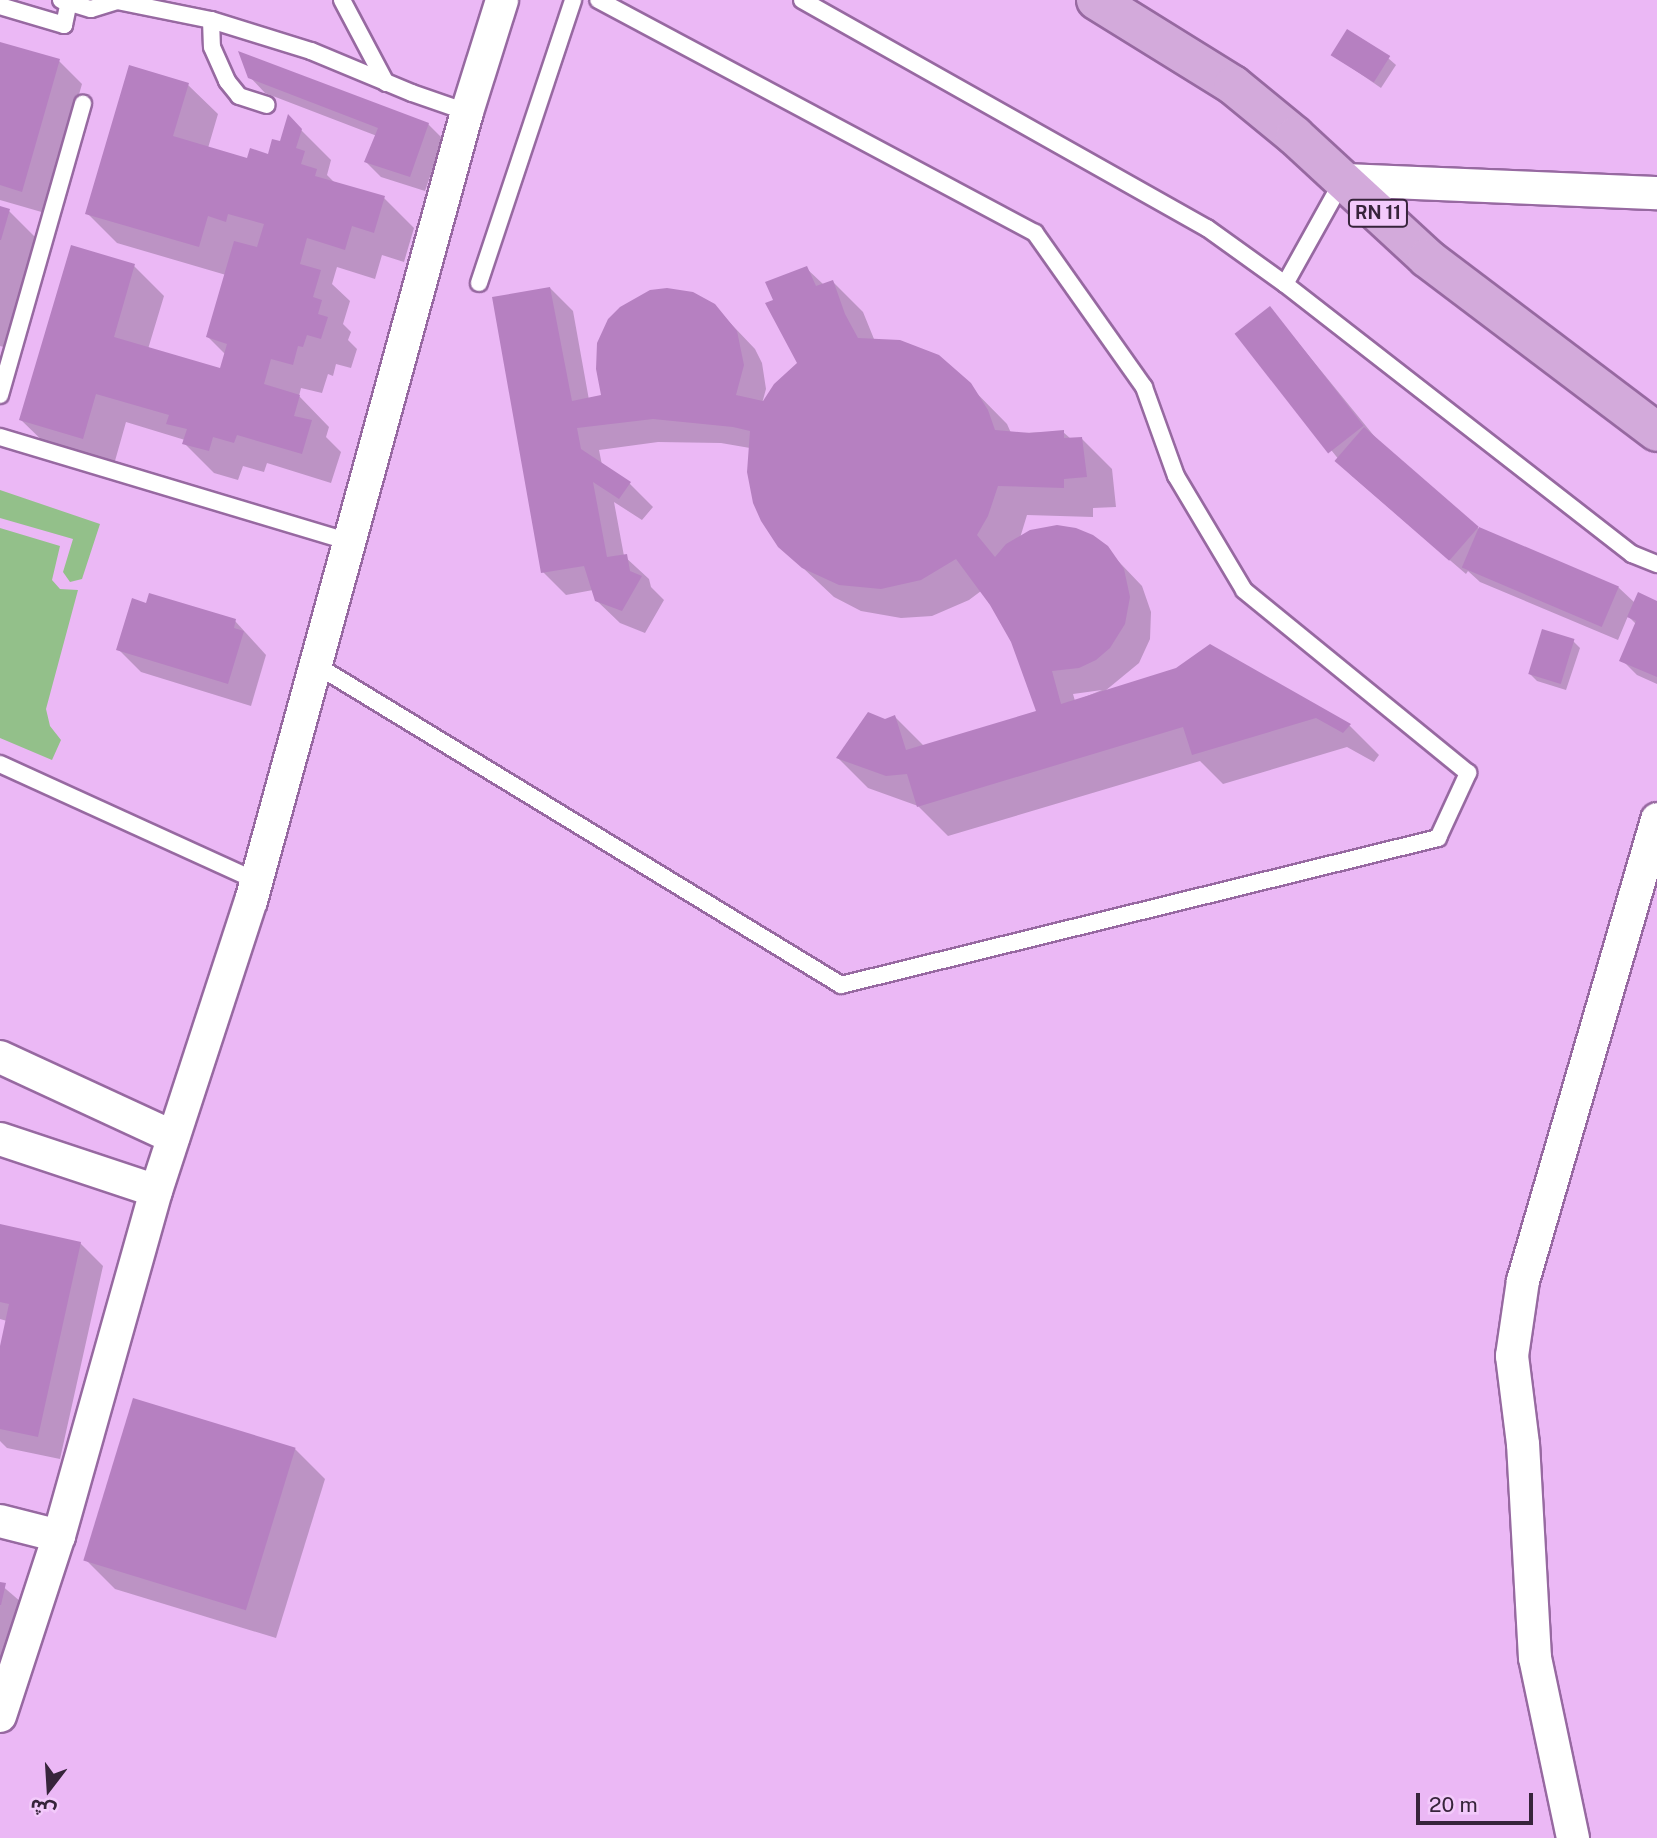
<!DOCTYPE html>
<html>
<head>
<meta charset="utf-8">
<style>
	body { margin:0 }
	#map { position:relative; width:1657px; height:1838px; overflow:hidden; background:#ebb8f5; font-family:"Public Sans","Noto Sans Arabic",sans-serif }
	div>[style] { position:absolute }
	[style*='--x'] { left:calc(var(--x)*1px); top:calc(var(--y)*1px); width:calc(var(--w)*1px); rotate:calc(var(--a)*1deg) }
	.green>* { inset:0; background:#93c08a }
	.shadow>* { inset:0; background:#0003 }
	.building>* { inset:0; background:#b680c1; transform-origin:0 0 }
	.roads { filter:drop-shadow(2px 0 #9769a1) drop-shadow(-2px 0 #9769a1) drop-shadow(0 2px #9769a1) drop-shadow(0 -2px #9769a1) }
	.lane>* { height:16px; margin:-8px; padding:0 8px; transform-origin:8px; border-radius:8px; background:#fff }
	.street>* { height:32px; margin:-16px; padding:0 16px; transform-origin:16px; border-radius:16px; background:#fff }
	.primary>* { height:38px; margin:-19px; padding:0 19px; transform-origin:19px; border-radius:19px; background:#d3aadb }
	span { translate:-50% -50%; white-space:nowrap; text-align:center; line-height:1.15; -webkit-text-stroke:7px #f3cafb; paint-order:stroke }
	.shield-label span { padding:2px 5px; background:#f3cafb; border:2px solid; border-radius:5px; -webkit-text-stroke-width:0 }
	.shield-label { font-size:18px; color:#37243b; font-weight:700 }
	.north { position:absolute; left:14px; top:1754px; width:70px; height:70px; -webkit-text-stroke:5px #f3cafb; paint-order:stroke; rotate:197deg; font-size:19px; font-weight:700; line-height:28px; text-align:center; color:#37243b }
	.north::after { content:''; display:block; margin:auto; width:24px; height:32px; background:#37243b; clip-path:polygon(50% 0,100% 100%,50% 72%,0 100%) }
	.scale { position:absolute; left:1416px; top:1793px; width:117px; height:32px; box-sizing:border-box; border:4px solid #37243b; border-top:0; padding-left:9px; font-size:21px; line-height:24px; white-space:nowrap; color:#37243b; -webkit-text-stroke:5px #f3cafb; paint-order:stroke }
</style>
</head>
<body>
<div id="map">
	<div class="green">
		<div style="clip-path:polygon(0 490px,100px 524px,82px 579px,70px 582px,63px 572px,73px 539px,0 518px)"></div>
		<div style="clip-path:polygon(0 528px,60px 546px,52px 580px,60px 589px,78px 590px,46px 709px,50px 726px,61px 740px,52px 760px,0 738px)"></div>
	</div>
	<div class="shadow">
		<div style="clip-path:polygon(0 48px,59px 61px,82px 84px,45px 213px,0 200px)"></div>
		<div style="clip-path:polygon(1333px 55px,1388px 58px,1396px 65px,1381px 88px)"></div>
		<div style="clip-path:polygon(250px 77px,428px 124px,443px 139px,425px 191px,381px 177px,366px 162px,377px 136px,265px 93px)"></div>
		<div style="clip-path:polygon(188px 85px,218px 114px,208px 148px,248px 160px,269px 156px,281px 144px,288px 117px,331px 160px,327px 175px,334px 182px,384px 198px,414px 228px,404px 262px,382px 255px,375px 279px,337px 267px,332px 284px,350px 301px,343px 324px,351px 332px,348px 340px,357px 349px,351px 368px,336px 364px,333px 376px,328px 374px,322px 393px,301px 388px,299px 396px,329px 427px,326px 437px,341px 452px,331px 483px,267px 463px,264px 472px,243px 466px,238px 480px,214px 473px,184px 443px,185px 440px,126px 422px,113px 468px,51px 449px,21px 420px,134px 266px,164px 296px,148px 349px,221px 371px,225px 354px,208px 337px,226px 275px,117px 243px,87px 213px)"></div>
		<div style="clip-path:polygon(0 208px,9px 211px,39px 241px,7px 348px,0 346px)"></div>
		<div style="clip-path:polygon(evenodd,806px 268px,824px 285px,833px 282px,863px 312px,874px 339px,909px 344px,947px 363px,1007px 424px,1011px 433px,1063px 432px,1071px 439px,1082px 439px,1112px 469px,1116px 507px,1093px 508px,1093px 517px,1027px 515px,1020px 538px,1100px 542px,1142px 586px,1151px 612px,1150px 639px,1139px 663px,1105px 691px,1177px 670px,1210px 646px,1350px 726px,1379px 755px,1374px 762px,1347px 747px,1223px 784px,1200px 761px,948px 836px,918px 806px,868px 788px,838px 758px,885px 721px,895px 717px,924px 746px,1040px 711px,1019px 657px,1001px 620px,981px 591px,969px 600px,932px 616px,901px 618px,861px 611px,834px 597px,787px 553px,750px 448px,721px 443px,658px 442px,599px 450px,602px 465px,630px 484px,653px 507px,642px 520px,614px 502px,624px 556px,649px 579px,651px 587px,664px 600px,645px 633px,620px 623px,596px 600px,593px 590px,566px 595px,543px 572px,550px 288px,573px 311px,589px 400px,603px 397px,714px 306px,755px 349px,762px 363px,766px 389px,761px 407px,799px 363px,775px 301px,806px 268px,1102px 690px,1075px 701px,1073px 694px,1102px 690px)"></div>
		<div style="clip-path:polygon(1270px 308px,1379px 442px,1480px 530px,1618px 587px,1635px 603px,1657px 603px,1657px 684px,1637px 675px,1622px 660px,1637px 625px,1628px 616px,1618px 640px,1480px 582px,1468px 571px,1466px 574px,1352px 476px,1238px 334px)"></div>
		<div style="clip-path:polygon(235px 621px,266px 655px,251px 706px,141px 672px,118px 649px)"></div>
		<div style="clip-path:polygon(1573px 641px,1580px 648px,1566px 690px,1537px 681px,1530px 674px)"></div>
		<div style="clip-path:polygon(0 1226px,80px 1243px,103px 1266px,60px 1459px,7px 1448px,0 1441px,0 1354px,7px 1321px,0 1319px)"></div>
		<div style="clip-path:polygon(295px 1449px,325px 1479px,276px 1638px,115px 1589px,85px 1559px)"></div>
		<div style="clip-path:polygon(0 1584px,28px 1608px,16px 1660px,0 1657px)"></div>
	</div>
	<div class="building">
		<div style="left:1347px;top:29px;width:51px;height:31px;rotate:32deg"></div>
		<div style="clip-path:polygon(0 42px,60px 59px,22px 192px,0 185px)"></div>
		<div style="clip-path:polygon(238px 51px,429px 123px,410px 177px,364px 162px,378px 128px,248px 78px)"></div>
		<div style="clip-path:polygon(129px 65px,189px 83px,173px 136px,247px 158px,250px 148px,268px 154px,272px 139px,280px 141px,288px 114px,302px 129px,296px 148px,305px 151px,301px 164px,317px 169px,315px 176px,385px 196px,374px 233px,352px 226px,345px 250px,307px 238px,300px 264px,321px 270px,313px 297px,322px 300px,318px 314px,328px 317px,321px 339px,307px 335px,303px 347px,298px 346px,293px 365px,271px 359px,264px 384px,300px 395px,294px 416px,312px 420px,302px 454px,237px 435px,234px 443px,213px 437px,209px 451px,182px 444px,187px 429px,166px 424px,169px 415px,96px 394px,83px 439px,19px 420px,71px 245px,135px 264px,114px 337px,220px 368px,227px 344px,206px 337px,234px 241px,257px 247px,264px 224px,228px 214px,226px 222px,208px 216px,199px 247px,85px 214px)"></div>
		<div style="clip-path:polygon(0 206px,10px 209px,1px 240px,0 240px)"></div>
		<div style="clip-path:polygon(807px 266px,816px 286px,833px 280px,845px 314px,858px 338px,900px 340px,939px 355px,971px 383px,988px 410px,995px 430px,1029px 433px,1064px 430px,1064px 438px,1082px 437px,1087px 477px,1064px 479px,1064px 488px,998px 486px,988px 516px,977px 535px,995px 557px,1006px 544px,1030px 530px,1057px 525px,1076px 528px,1093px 535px,1108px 546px,1124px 569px,1130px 597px,1125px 624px,1110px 648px,1096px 660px,1079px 668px,1052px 671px,1061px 704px,1176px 668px,1210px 644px,1351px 724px,1343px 733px,1316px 718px,1192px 755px,1183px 727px,917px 807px,907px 774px,886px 776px,836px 758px,868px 712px,885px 719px,895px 715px,906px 750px,1036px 711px,1011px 642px,990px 605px,956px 559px,921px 580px,881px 589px,839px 585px,802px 568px,778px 547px,761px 521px,753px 503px,747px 472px,750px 431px,733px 427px,653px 419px,577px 428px,581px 449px,631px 482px,619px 499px,593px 482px,607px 557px,627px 554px,630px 571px,642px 576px,622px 611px,595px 601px,584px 566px,541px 573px,492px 297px,550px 287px,572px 401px,601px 395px,596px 369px,597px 343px,608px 319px,620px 307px,650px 290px,667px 288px,693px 292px,715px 304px,737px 331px,744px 365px,736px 395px,763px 401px,774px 384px,797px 363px,765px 303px,773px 300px,765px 282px)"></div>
		<div style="left:1270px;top:306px;width:152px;height:45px;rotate:52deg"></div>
		<div style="left:1364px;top:427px;width:152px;height:45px;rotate:41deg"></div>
		<div style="left:1479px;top:527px;width:152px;height:44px;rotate:23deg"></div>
		<div style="clip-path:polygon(1638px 592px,1657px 601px,1657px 677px,1619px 661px,1636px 621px,1627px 617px)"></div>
		<div style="clip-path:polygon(149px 593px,236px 619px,234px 628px,244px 631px,228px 684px,116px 650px,132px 598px,146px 603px)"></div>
		<div style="left:1542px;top:629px;width:34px;height:47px;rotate:17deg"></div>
		<div style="clip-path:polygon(0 1224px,81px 1242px,38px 1437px,0 1429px,0 1346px,9px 1304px,0 1302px)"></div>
		<div style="left:133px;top:1398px;width:170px;height:170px;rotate:17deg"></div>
		<div style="clip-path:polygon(0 1582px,6px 1583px,1px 1605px,0 1605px)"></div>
	</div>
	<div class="roads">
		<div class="lane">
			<div style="--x:61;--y:0;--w:31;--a:17"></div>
			<div style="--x:91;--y:9;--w:27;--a:-17"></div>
			<div style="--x:117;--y:1;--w:96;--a:11.4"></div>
			<div style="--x:211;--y:20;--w:105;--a:17.2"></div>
			<div style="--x:311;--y:51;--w:109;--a:22.6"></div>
			<div style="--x:412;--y:93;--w:58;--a:19.1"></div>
			<div style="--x:342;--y:0;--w:94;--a:62.1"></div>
			<div style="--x:802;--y:0;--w:465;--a:29.4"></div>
			<div style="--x:1207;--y:228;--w:96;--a:35.7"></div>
			<div style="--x:0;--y:6;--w:67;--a:16.5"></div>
			<div style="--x:64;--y:25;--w:24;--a:-78"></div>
			<div style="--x:211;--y:20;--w:27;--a:88"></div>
			<div style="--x:212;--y:47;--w:37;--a:66"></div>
			<div style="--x:227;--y:81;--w:19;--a:51"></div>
			<div style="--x:239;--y:96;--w:29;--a:18"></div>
			<div style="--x:1343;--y:180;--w:119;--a:119.1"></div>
			<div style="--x:1285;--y:284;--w:440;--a:37.9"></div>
			<div style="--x:1632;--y:554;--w:27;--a:22"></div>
			<div style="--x:479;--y:283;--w:298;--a:-71.6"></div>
			<div style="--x:0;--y:395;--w:303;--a:-74.1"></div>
			<div style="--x:0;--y:437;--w:364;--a:16.7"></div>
			<div style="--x:316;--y:665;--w:615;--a:31.36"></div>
			<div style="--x:841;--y:985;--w:615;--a:-13.83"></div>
			<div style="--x:1438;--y:838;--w:72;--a:-65.2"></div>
			<div style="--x:1468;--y:773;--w:289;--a:-140.8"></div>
			<div style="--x:1244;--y:590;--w:133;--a:-120.8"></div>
			<div style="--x:1176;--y:476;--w:95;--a:-109.8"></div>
			<div style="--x:1144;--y:387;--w:189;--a:-125.3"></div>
			<div style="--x:1035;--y:233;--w:495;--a:-151.9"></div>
			<div style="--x:0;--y:764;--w:282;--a:24.5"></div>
		</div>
		<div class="street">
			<div style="--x:1343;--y:180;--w:314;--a:2.4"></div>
			<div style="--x:0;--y:1057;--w:191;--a:24.8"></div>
			<div style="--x:0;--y:1139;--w:164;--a:18.4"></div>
			<div style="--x:0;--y:1521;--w:61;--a:14.3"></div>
			<div style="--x:0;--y:1716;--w:189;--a:-71.9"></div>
			<div style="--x:59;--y:1536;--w:358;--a:-74.3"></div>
			<div style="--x:156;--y:1191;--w:305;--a:-71.9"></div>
			<div style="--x:251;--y:901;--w:818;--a:-74.69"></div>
			<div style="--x:467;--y:112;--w:117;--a:-72.6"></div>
			<div style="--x:1573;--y:1838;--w:184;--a:-101.9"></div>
			<div style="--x:1535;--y:1658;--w:214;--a:-93.2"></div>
			<div style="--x:1523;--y:1444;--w:89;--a:-97.1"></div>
			<div style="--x:1512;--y:1356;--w:76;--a:-81.7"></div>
			<div style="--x:1523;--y:1281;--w:481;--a:-73.8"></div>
		</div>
		<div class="primary">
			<div style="--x:1096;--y:0;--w:161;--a:31.8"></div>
			<div style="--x:1233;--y:85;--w:80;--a:39.4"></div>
			<div style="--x:1295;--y:136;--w:180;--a:42.7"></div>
			<div style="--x:1427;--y:258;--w:288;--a:37.1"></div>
		</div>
	</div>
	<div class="shield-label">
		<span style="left:1378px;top:213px">RN 11</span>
	</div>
	<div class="north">ش</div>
	<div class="scale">20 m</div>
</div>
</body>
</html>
